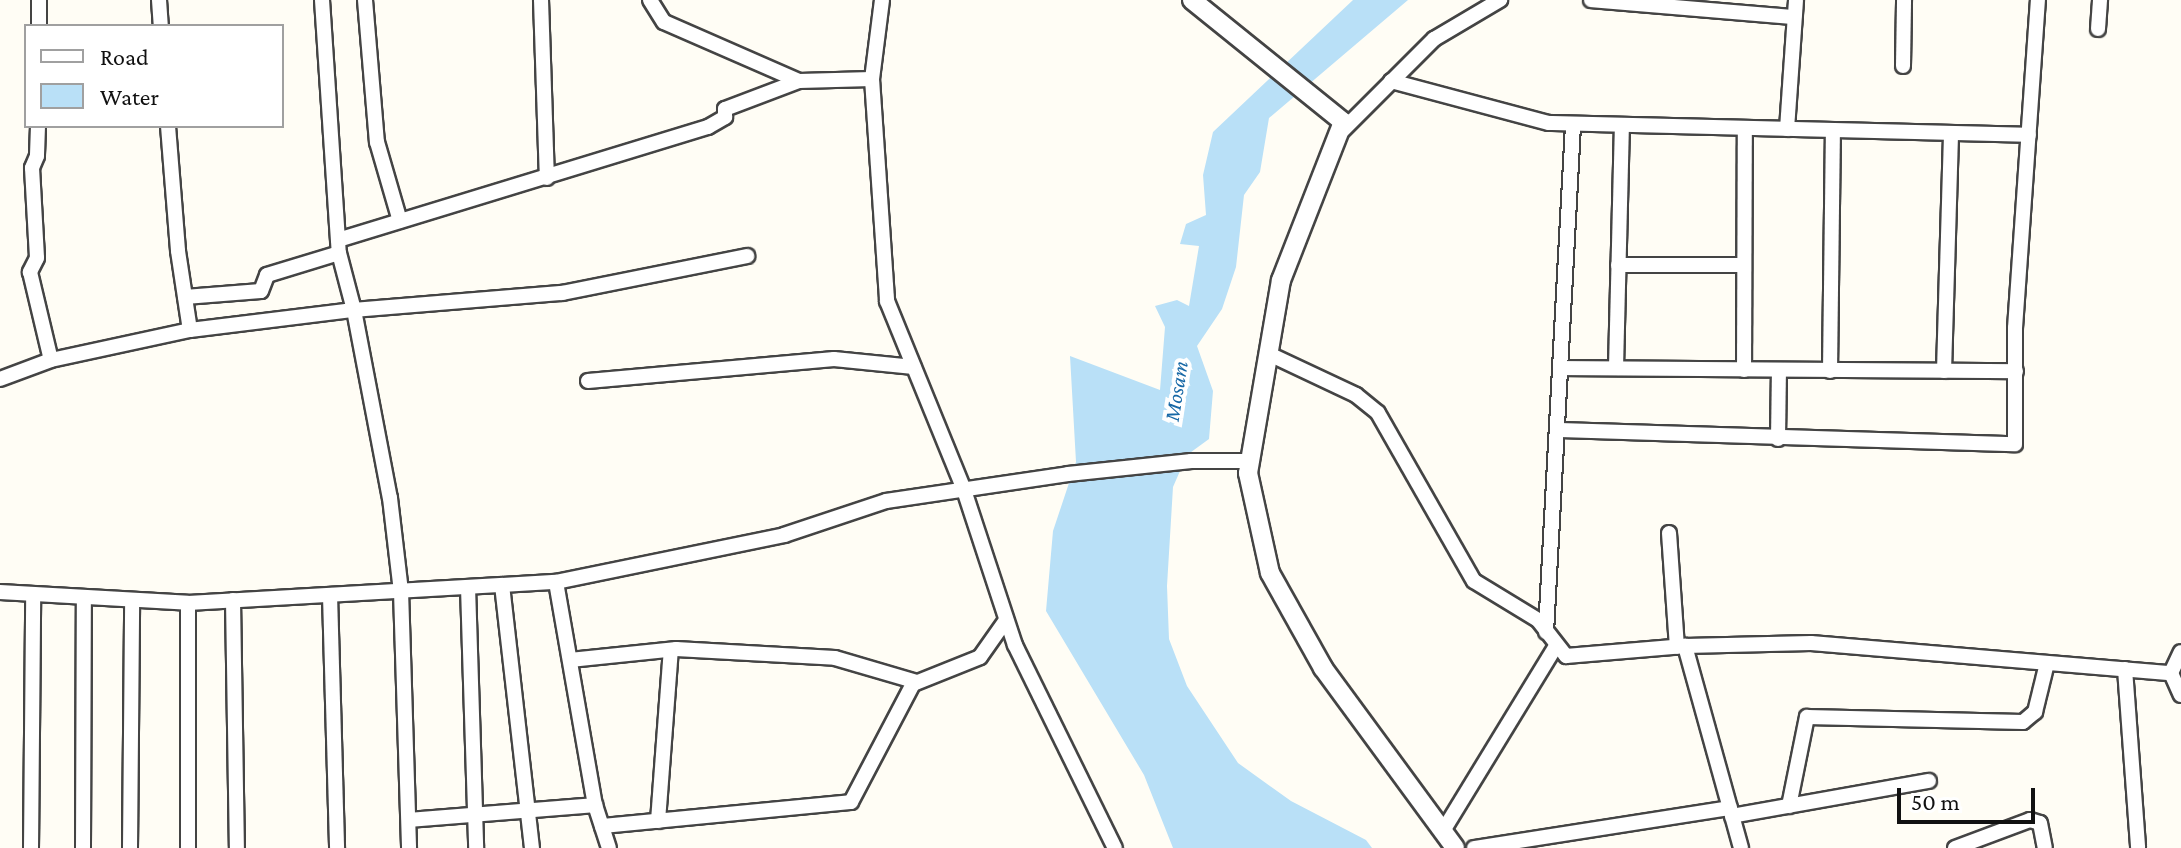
<!DOCTYPE html>
<html>
<head>
<meta charset="utf-8">
<style>
	body { margin:0 }
	#map { position:relative; width:2181px; height:848px; overflow:hidden; background:#fffdf5; font-family:"Crimson Pro",serif }
	div>[style] { position:absolute }
	[style*='--x'] { left:calc(var(--x)*1px); top:calc(var(--y)*1px); width:calc(var(--w)*1px); rotate:calc(var(--a)*1deg) }
	.water>* { inset:0; background:#b9e0f7 }
	.roads { filter:drop-shadow(2px 0 #444) drop-shadow(-2px 0 #444) drop-shadow(0 2px #444) drop-shadow(0 -2px #444) }
	.minor>* { height:14px; margin:-7px; padding:0 7px; transform-origin:7px; border-radius:7px; background:#fff }
	.tertiary>* { height:18px; margin:-9px; padding:0 9px; transform-origin:9px; border-radius:9px; background:#fff }
	span { translate:-50% -50%; white-space:nowrap; text-align:center; line-height:1.15; -webkit-text-stroke:8px #fff; paint-order:stroke }
	.water-label { font-size:22px; color:#1768a6; font-style:italic }
	.legend { position:absolute; left:24px; top:24px; width:260px; height:104px; box-sizing:border-box; background:#fff; border:2px solid #a0a0a0; margin:0; padding:10px 14px; list-style:none; font-size:24px; color:#111 }
	.legend li { display:flex; align-items:center; gap:16px; height:40px }
	.legend b { width:40px; border:2px solid #a0a0a0 }
	.scale { position:absolute; left:1897px; top:788px; width:138px; height:36px; box-sizing:border-box; border:4px solid #111; border-top:0; padding-left:10px; font-size:24px; line-height:28px; white-space:nowrap; color:#111; -webkit-text-stroke:6px #fff; paint-order:stroke }
</style>
</head>
<body>
<div id="map">
	<div class="water">
		<div style="clip-path:polygon(1353px 0,1408px 0,1269px 118px,1260px 172px,1244px 195px,1236px 267px,1222px 309px,1197px 346px,1213px 391px,1209px 439px,1187px 455px,1173px 487px,1167px 586px,1169px 639px,1187px 686px,1238px 763px,1291px 801px,1366px 840px,1372px 848px,1173px 848px,1144px 775px,1046px 611px,1053px 531px,1076px 462px,1070px 356px,1160px 390px,1165px 327px,1155px 306px,1177px 300px,1189px 306px,1199px 246px,1180px 244px,1186px 224px,1206px 215px,1203px 175px,1213px 132px)"></div>
	</div>
	<div class="roads">
		<div class="minor">
			<div style="--x:159;--y:0;--w:26;--a:86"></div>
			<div style="--x:322;--y:0;--w:254;--a:86.2"></div>
			<div style="--x:339;--y:253;--w:59;--a:75.3"></div>
			<div style="--x:354;--y:310;--w:209;--a:-4.7"></div>
			<div style="--x:562;--y:293;--w:189;--a:-11.3"></div>
			<div style="--x:365;--y:0;--w:143;--a:85.2"></div>
			<div style="--x:377;--y:142;--w:82;--a:73.8"></div>
			<div style="--x:541;--y:0;--w:178;--a:88.1"></div>
			<div style="--x:650;--y:0;--w:26;--a:58"></div>
			<div style="--x:664;--y:22;--w:147;--a:23.6"></div>
			<div style="--x:882;--y:0;--w:80;--a:97.2"></div>
			<div style="--x:872;--y:79;--w:223;--a:86.1"></div>
			<div style="--x:887;--y:301;--w:204;--a:67.8"></div>
			<div style="--x:964;--y:490;--w:163;--a:71.8"></div>
			<div style="--x:1015;--y:645;--w:226;--a:63.8"></div>
			<div style="--x:1591;--y:0;--w:204;--a:4.8"></div>
			<div style="--x:39;--y:26;--w:26;--a:-90"></div>
			<div style="--x:2098;--y:29;--w:29;--a:-86"></div>
			<div style="--x:1903;--y:66;--w:66;--a:-89.1"></div>
			<div style="--x:1391;--y:81;--w:163;--a:14.9"></div>
			<div style="--x:1549;--y:123;--w:480;--a:1.4"></div>
			<div style="--x:38;--y:126;--w:30;--a:92"></div>
			<div style="--x:37;--y:156;--w:13;--a:113"></div>
			<div style="--x:32;--y:168;--w:90;--a:86.8"></div>
			<div style="--x:37;--y:258;--w:16;--a:117"></div>
			<div style="--x:30;--y:272;--w:90;--a:76.6"></div>
			<div style="--x:168;--y:126;--w:125;--a:85.4"></div>
			<div style="--x:178;--y:251;--w:80;--a:81.4"></div>
			<div style="--x:1787;--y:129;--w:129;--a:-86"></div>
			<div style="--x:1343;--y:130;--w:129;--a:-45"></div>
			<div style="--x:1434;--y:39;--w:77;--a:-30.6"></div>
			<div style="--x:338;--y:240;--w:387;--a:-17"></div>
			<div style="--x:708;--y:127;--w:20;--a:-30"></div>
			<div style="--x:725;--y:117;--w:8;--a:-90"></div>
			<div style="--x:725;--y:109;--w:79;--a:-20.7"></div>
			<div style="--x:799;--y:81;--w:73;--a:-1.6"></div>
			<div style="--x:1618;--y:265;--w:126;--a:0"></div>
			<div style="--x:185;--y:297;--w:76;--a:-4.5"></div>
			<div style="--x:261;--y:291;--w:17;--a:-69"></div>
			<div style="--x:267;--y:275;--w:75;--a:-17"></div>
			<div style="--x:1269;--y:354;--w:96;--a:25.2"></div>
			<div style="--x:1356;--y:395;--w:28;--a:39"></div>
			<div style="--x:1378;--y:413;--w:193;--a:60.3"></div>
			<div style="--x:1474;--y:581;--w:75;--a:31.4"></div>
			<div style="--x:1538;--y:620;--w:46;--a:52.1"></div>
			<div style="--x:1566;--y:656;--w:119;--a:-4.8"></div>
			<div style="--x:1563;--y:368;--w:453;--a:0.4"></div>
			<div style="--x:1616;--y:368;--w:242;--a:-88.6"></div>
			<div style="--x:1744;--y:370;--w:241;--a:-89.8"></div>
			<div style="--x:1830;--y:371;--w:241;--a:-89.3"></div>
			<div style="--x:1944;--y:371;--w:238;--a:-88.3"></div>
			<div style="--x:0;--y:379;--w:54;--a:-20.4"></div>
			<div style="--x:51;--y:360;--w:142;--a:-12.2"></div>
			<div style="--x:190;--y:330;--w:165;--a:-7"></div>
			<div style="--x:354;--y:310;--w:191;--a:79.2"></div>
			<div style="--x:390;--y:498;--w:94;--a:83.3"></div>
			<div style="--x:401;--y:591;--w:257;--a:88.2"></div>
			<div style="--x:588;--y:381;--w:247;--a:-5.1"></div>
			<div style="--x:834;--y:359;--w:80;--a:5.7"></div>
			<div style="--x:1559;--y:430;--w:456;--a:1.8"></div>
			<div style="--x:2015;--y:444;--w:116;--a:-90"></div>
			<div style="--x:2015;--y:328;--w:329;--a:-86"></div>
			<div style="--x:1778;--y:439;--w:69;--a:-89.2"></div>
			<div style="--x:1669;--y:533;--w:114;--a:86"></div>
			<div style="--x:556;--y:582;--w:226;--a:80.1"></div>
			<div style="--x:595;--y:805;--w:45;--a:72"></div>
			<div style="--x:502;--y:585;--w:265;--a:83.5"></div>
			<div style="--x:468;--y:587;--w:261;--a:88.2"></div>
			<div style="--x:0;--y:592;--w:188;--a:3.3"></div>
			<div style="--x:188;--y:603;--w:369;--a:-3.3"></div>
			<div style="--x:556;--y:582;--w:233;--a:-11.6"></div>
			<div style="--x:784;--y:535;--w:108;--a:-18.4"></div>
			<div style="--x:886;--y:501;--w:184;--a:-8.4"></div>
			<div style="--x:1068;--y:474;--w:124;--a:-6"></div>
			<div style="--x:1191;--y:461;--w:59;--a:0"></div>
			<div style="--x:330;--y:595;--w:253;--a:88.4"></div>
			<div style="--x:233;--y:600;--w:248;--a:89.1"></div>
			<div style="--x:188;--y:603;--w:245;--a:90"></div>
			<div style="--x:1546;--y:632;--w:508;--a:-86.95"></div>
			<div style="--x:570;--y:660;--w:107;--a:-5.9"></div>
			<div style="--x:676;--y:649;--w:159;--a:3.2"></div>
			<div style="--x:835;--y:658;--w:85;--a:16.3"></div>
			<div style="--x:2125;--y:669;--w:179;--a:85.8"></div>
			<div style="--x:2171;--y:673;--w:24;--a:66"></div>
			<div style="--x:1789;--y:806;--w:91;--a:-78.6"></div>
			<div style="--x:1807;--y:717;--w:216;--a:1.3"></div>
			<div style="--x:2023;--y:722;--w:16;--a:-40"></div>
			<div style="--x:2035;--y:712;--w:50;--a:-76.2"></div>
			<div style="--x:1732;--y:816;--w:200;--a:-10.1"></div>
			<div style="--x:409;--y:820;--w:187;--a:-4.6"></div>
			<div style="--x:658;--y:821;--w:171;--a:-85.7"></div>
			<div style="--x:602;--y:826;--w:250;--a:-5.5"></div>
			<div style="--x:851;--y:802;--w:133;--a:-62.3"></div>
			<div style="--x:913;--y:684;--w:72;--a:-21.9"></div>
			<div style="--x:980;--y:657;--w:45;--a:-54.9"></div>
			<div style="--x:1443;--y:831;--w:217;--a:-58.6"></div>
			<div style="--x:31;--y:848;--w:254;--a:-89.5"></div>
			<div style="--x:83;--y:848;--w:251;--a:-89.8"></div>
			<div style="--x:130;--y:848;--w:248;--a:-89.5"></div>
			<div style="--x:1474;--y:848;--w:259;--a:-8.9"></div>
			<div style="--x:1741;--y:848;--w:210;--a:-105.5"></div>
			<div style="--x:1685;--y:646;--w:126;--a:-1.4"></div>
			<div style="--x:1811;--y:643;--w:361;--a:4.8"></div>
			<div style="--x:2171;--y:673;--w:23;--a:-65"></div>
			<div style="--x:1955;--y:848;--w:80;--a:-20.5"></div>
			<div style="--x:2030;--y:820;--w:10;--a:17"></div>
			<div style="--x:2040;--y:823;--w:25;--a:79"></div>
		</div>
		<div class="tertiary">
			<div style="--x:1192;--y:0;--w:194;--a:38.9"></div>
			<div style="--x:1343;--y:122;--w:170;--a:111.4"></div>
			<div style="--x:1281;--y:280;--w:196;--a:99.7"></div>
			<div style="--x:1248;--y:473;--w:102;--a:77.6"></div>
			<div style="--x:1270;--y:573;--w:109;--a:60.8"></div>
			<div style="--x:1323;--y:668;--w:223;--a:53.7"></div>
		</div>
	</div>
	<div class="water-label">
		<span style="left:1176px;top:391px;rotate:-81deg">Mosam</span>
	</div>
	<ul class="legend">
	<li><b style="height:10px;background:#fff"></b>Road</li>
	<li><b style="height:22px;background:#b9e0f7"></b>Water</li>
	</ul>
	<div class="scale">50 m</div>
</div>
</body>
</html>
